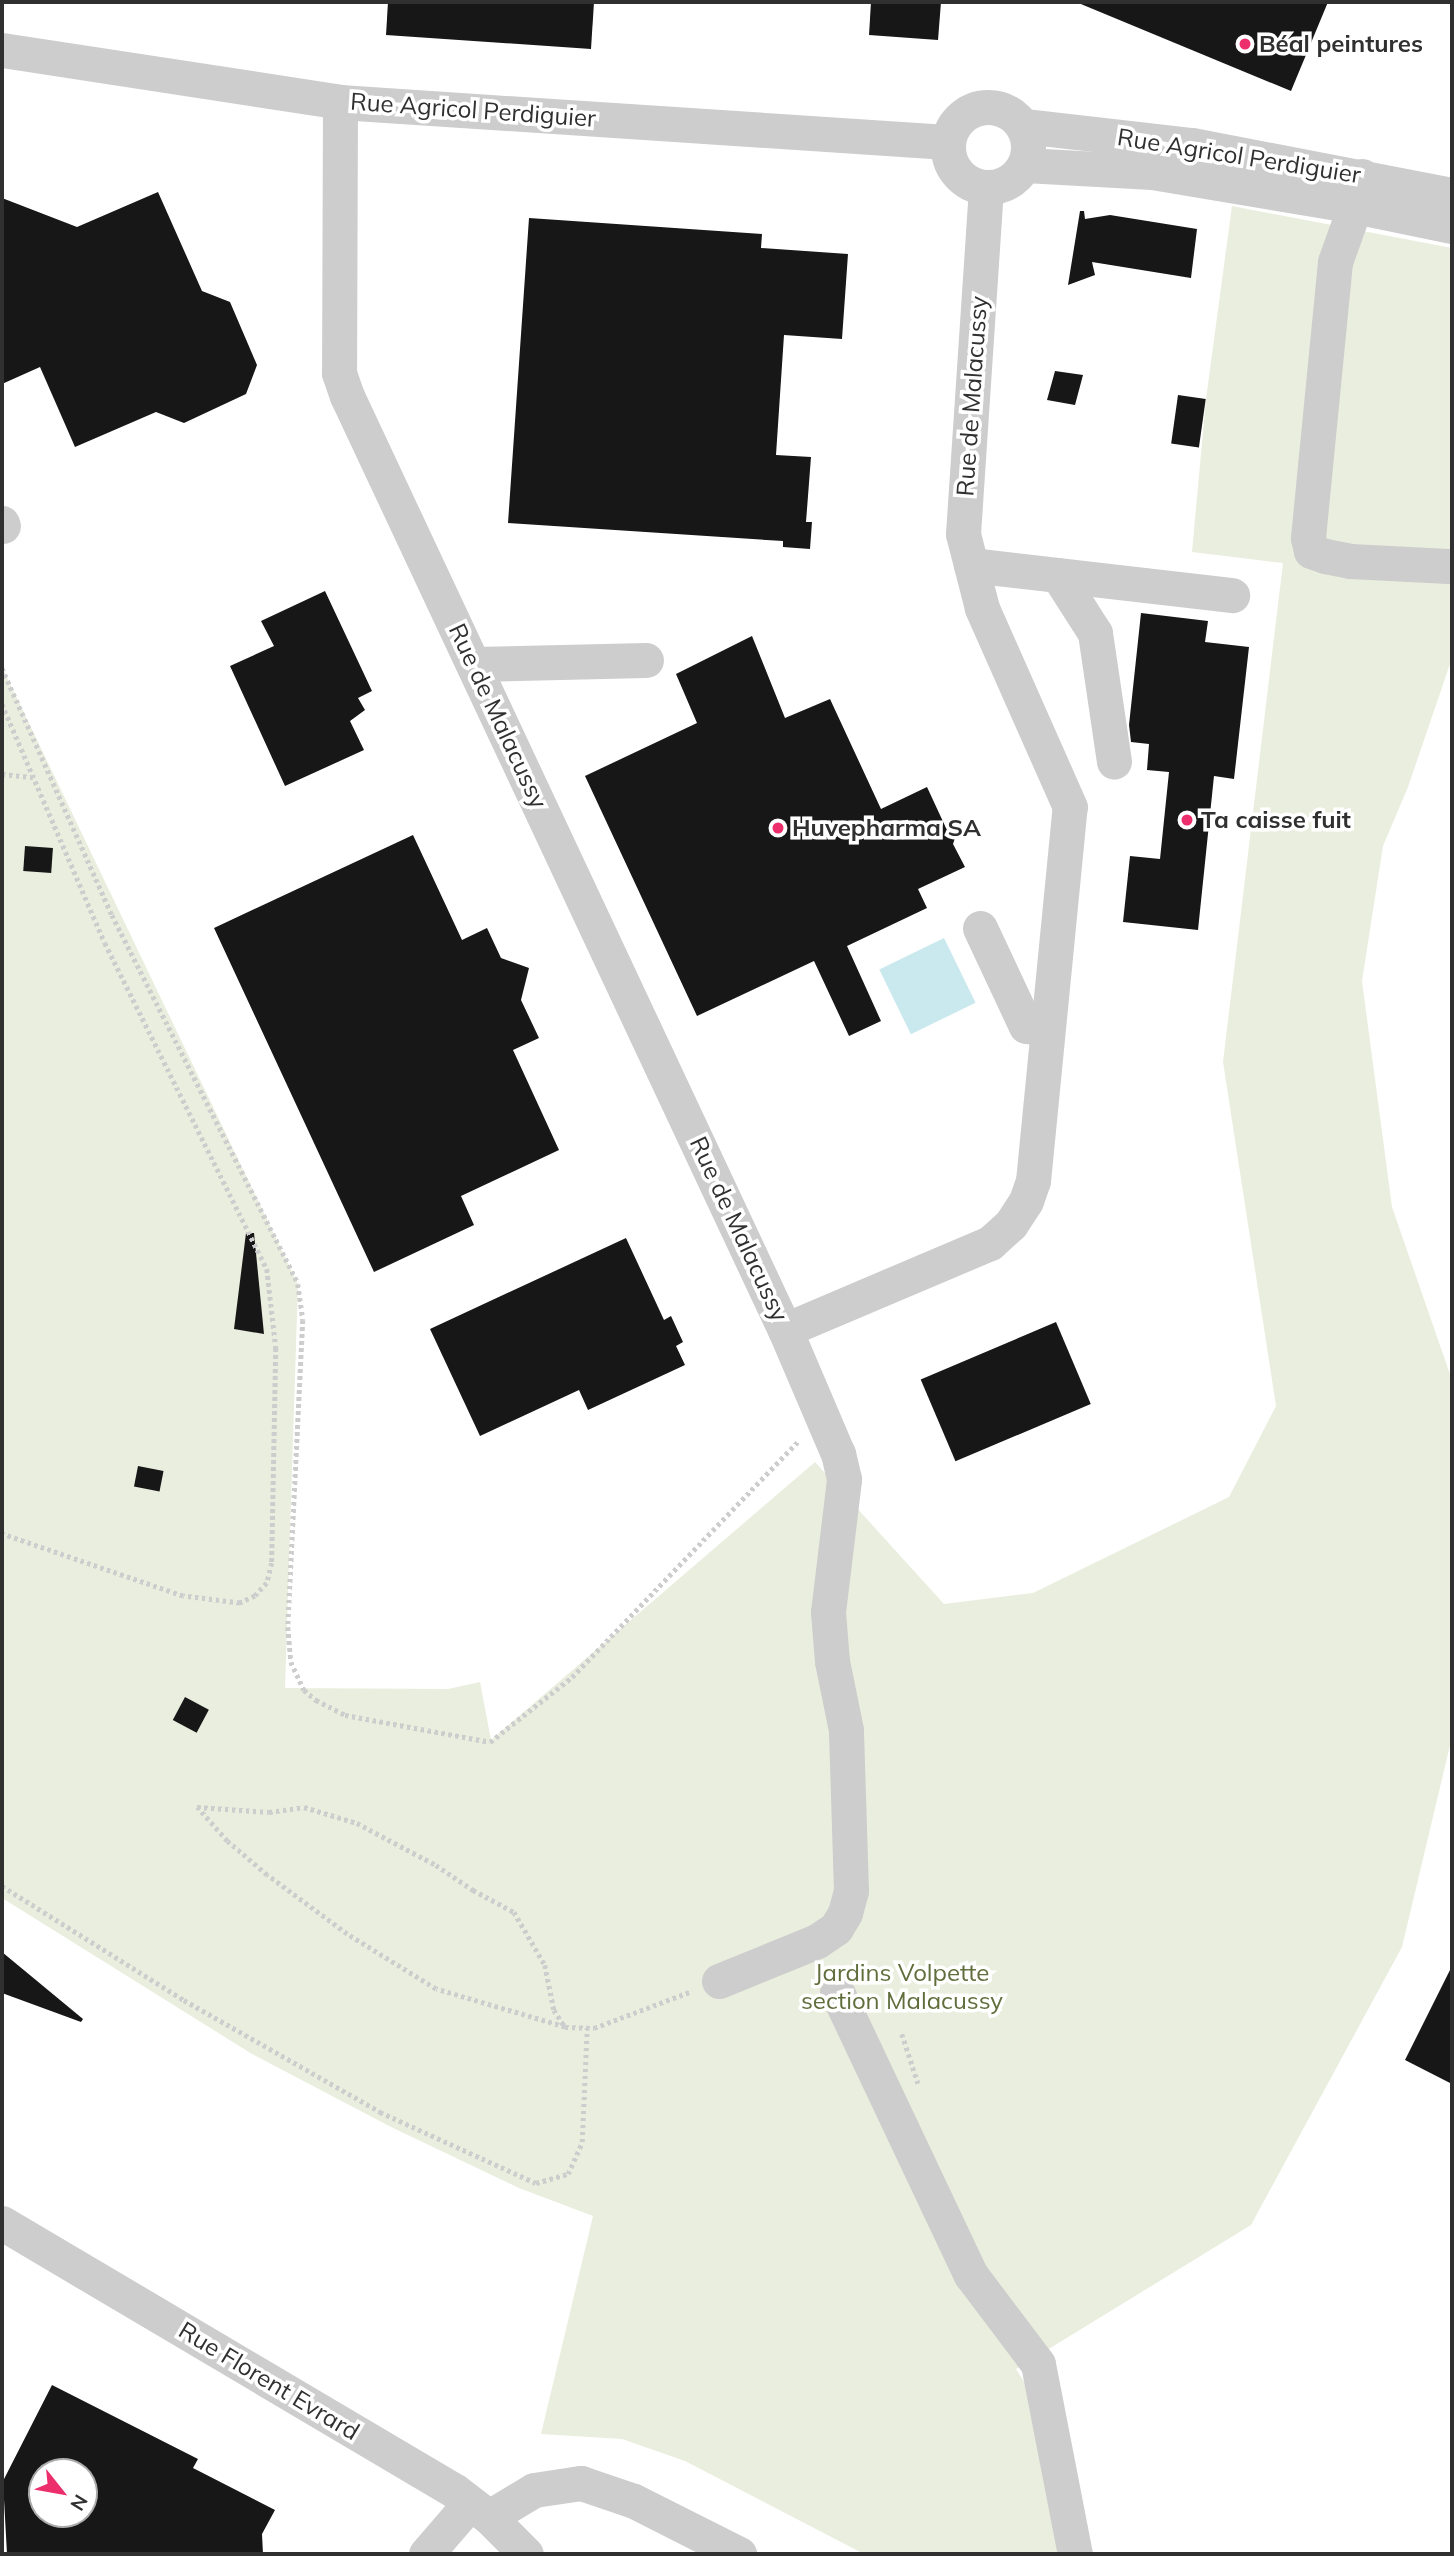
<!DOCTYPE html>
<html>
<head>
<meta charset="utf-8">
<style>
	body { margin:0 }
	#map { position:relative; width:1454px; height:2556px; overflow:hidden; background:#fff; font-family:Mulish,sans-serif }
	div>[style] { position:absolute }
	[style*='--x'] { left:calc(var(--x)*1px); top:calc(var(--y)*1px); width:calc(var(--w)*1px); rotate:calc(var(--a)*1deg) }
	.green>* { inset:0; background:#eaeede }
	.water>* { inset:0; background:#cae9ee; transform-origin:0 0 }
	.building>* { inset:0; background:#171717; transform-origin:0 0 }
	.path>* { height:4.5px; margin-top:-2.25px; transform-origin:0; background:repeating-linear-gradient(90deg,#cdcdcd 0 3.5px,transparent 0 7px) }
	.minor>* { height:35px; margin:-17.5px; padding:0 17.5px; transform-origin:17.5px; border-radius:17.5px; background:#cdcdcd }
	.minor>.ring { margin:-17.5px; padding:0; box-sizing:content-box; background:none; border:35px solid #cdcdcd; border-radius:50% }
	.dots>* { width:19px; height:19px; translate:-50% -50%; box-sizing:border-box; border:4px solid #fff; border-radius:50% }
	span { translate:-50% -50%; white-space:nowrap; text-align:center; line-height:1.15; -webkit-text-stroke:7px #fff; paint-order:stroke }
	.poi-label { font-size:24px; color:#303030; font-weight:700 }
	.left { translate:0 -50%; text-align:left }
	.street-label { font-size:24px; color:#303030 }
	.park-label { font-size:24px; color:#606e3c }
	.frame { position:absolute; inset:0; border:4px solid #303030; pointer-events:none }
	.north { position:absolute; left:28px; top:2458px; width:70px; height:70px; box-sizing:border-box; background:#fff; border:2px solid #acacac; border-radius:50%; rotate:121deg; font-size:19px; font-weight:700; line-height:28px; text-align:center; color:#303030 }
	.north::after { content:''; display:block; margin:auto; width:24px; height:32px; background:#ec2e6c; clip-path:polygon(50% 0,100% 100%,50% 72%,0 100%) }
</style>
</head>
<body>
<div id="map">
	<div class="green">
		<div style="clip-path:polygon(1232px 206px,1452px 248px,1452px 658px,1408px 787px,1383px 846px,1362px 981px,1392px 1207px,1452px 1380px,1452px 1737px,1402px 1947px,1251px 2225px,1016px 2369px,1035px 2399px,1067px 2554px,864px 2554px,685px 2461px,622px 2439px,541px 2434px,593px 2216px,519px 2188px,391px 2127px,252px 2054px,2px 1898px,2px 667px,298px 1284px,285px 1688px,448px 1689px,480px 1682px,491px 1740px,815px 1462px,944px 1604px,1033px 1593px,1229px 1497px,1276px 1406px,1223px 1062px,1283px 563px,1192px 552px,1206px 399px)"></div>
	</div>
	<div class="water">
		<div style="left:944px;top:938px;width:72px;height:72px;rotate:64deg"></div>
	</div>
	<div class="building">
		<div style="clip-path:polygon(388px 2px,594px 2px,591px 49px,386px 35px)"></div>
		<div style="clip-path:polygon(871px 2px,941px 2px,938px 40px,869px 35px)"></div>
		<div style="clip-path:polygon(1076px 2px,1328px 2px,1291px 91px)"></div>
		<div style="clip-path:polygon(158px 192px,202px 291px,230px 302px,257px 365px,246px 394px,184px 423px,156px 412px,75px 447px,40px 367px,2px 384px,2px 198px,77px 227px)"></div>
		<div style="clip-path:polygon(1080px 211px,1084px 211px,1085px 219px,1110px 215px,1197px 229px,1191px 278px,1092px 262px,1095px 275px,1068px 285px)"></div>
		<div style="clip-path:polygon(529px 218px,762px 234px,761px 248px,848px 254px,842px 339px,784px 335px,776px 455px,811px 457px,806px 522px,812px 522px,810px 549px,783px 547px,783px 541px,508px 523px)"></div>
		<div style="clip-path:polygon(1055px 371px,1083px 375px,1075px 405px,1047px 400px)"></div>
		<div style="left:1178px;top:395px;width:28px;height:49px;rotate:8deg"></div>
		<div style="clip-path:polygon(325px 591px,372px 691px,358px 698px,365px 710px,350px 721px,364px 750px,285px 786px,230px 666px,274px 646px,261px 621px)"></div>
		<div style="clip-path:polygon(1141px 613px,1208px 621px,1205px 642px,1249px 647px,1234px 779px,1214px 776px,1198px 930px,1123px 922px,1130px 856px,1160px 859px,1169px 772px,1147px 770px,1149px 744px,1131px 742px,1129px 725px)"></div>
		<div style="clip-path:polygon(752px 636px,785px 718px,830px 699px,881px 809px,927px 787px,946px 828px,957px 832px,953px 844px,965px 867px,918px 889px,927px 908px,847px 946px,881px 1021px,849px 1036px,814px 961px,697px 1016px,585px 776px,697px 723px,676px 674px)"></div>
		<div style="clip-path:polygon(413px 835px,462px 940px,487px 928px,501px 958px,529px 968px,521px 1000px,539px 1038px,513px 1050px,559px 1150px,461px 1196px,474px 1225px,374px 1272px,214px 928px)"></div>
		<div style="left:25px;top:846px;width:28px;height:25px;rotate:4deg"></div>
		<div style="clip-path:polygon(246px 1233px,254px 1233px,264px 1334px,234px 1329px)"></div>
		<div style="clip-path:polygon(626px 1238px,664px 1320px,671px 1316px,683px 1342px,676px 1346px,685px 1365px,588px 1410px,579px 1390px,480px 1436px,430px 1329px)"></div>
		<div style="left:1056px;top:1322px;width:89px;height:147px;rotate:67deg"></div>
		<div style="left:138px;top:1466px;width:26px;height:21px;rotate:11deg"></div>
		<div style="left:185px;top:1697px;width:27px;height:26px;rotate:28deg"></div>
		<div style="clip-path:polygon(2px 1952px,83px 2019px,81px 2022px,2px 1993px)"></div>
		<div style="clip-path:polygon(1452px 1966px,1452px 2084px,1405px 2060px)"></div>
		<div style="clip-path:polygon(evenodd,52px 2385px,198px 2459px,193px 2468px,275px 2510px,262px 2534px,263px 2554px,7px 2554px,3px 2481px,52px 2385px,42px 2472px,84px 2472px,84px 2514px,42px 2514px,42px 2472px)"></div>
	</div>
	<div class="path">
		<div style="--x:2;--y:668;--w:270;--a:66"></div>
		<div style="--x:112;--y:915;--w:413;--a:63.2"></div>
		<div style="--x:298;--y:1284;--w:36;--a:82"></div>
		<div style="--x:303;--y:1320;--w:307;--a:92.8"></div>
		<div style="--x:288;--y:1627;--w:35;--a:85"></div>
		<div style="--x:291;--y:1662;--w:31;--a:65"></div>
		<div style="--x:304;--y:1690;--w:16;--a:40"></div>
		<div style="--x:316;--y:1700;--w:33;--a:27"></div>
		<div style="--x:345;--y:1715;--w:147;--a:10.5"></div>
		<div style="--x:490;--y:1742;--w:105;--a:-38.4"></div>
		<div style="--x:572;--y:1677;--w:328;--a:-46.2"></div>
		<div style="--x:2;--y:704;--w:260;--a:66.7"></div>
		<div style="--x:105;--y:943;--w:364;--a:63.6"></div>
		<div style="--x:267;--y:1269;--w:80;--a:83.5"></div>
		<div style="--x:276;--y:1348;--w:215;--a:91.1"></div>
		<div style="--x:272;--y:1563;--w:21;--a:104"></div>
		<div style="--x:267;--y:1583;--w:18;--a:133"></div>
		<div style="--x:255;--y:1596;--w:17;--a:155"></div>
		<div style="--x:240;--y:1603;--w:57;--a:-173"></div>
		<div style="--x:183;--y:1596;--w:191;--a:-161.1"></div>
		<div style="--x:2;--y:774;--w:31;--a:6"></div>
		<div style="--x:2;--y:1886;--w:215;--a:32.1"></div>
		<div style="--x:184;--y:2000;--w:226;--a:29.7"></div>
		<div style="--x:380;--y:2112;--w:171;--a:24.5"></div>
		<div style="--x:536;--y:2183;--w:33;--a:-16"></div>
		<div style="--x:568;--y:2174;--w:35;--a:-66"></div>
		<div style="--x:582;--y:2142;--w:114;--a:-87.5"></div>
		<div style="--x:565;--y:2027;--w:134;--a:-163.6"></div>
		<div style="--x:436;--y:1989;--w:105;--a:-148.3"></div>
		<div style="--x:347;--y:1934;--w:99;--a:-143.6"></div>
		<div style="--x:267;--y:1875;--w:52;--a:-139.6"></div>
		<div style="--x:227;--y:1841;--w:45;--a:-131.4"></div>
		<div style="--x:197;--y:1807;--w:72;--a:4"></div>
		<div style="--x:269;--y:1812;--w:35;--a:-8"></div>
		<div style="--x:304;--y:1807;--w:55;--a:16.8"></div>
		<div style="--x:357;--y:1823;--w:89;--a:28"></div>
		<div style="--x:436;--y:1865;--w:45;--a:34"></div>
		<div style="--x:473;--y:1890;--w:47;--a:28.2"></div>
		<div style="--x:514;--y:1912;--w:61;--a:59.7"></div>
		<div style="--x:545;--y:1965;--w:46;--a:78.7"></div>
		<div style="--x:554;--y:2010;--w:20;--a:57"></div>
		<div style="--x:565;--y:2027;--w:29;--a:2"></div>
		<div style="--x:594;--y:2028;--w:105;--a:-20.7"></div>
		<div style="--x:902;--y:2034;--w:52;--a:71.9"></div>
	</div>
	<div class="minor">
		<div style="--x:2;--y:50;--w:342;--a:8.7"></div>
		<div style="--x:340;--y:102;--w:608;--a:3.77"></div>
		<div style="--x:340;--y:102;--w:271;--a:90.2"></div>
		<div style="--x:339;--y:373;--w:24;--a:71"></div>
		<div style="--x:347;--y:396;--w:1032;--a:64.88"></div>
		<div style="--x:785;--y:1330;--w:223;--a:-23"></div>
		<div style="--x:990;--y:1243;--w:28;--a:-42"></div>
		<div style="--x:1011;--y:1224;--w:27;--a:-57"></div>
		<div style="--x:1026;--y:1201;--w:21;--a:-71"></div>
		<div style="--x:1033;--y:1181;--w:376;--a:-84.4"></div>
		<div style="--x:1070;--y:807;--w:218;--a:-113.9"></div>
		<div style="--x:982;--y:608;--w:76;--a:-104.4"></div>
		<div style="--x:963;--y:534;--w:347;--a:-86.2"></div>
		<div class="ring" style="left:948px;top:107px;width:45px;height:45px"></div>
		<div style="--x:1024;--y:126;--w:169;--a:6.5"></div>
		<div style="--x:1192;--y:145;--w:265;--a:10.9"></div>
		<div style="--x:1025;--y:165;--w:127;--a:3.2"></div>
		<div style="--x:1152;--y:172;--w:206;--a:9.5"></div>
		<div style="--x:1355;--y:206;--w:99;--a:11.7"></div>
		<div style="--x:1362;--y:176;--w:31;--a:103"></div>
		<div style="--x:1355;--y:206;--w:59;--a:109.7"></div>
		<div style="--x:1335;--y:262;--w:277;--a:95.6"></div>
		<div style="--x:1308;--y:538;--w:13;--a:77"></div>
		<div style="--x:1311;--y:551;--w:15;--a:20"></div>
		<div style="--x:1325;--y:556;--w:25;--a:11"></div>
		<div style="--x:1350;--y:561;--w:98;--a:2.9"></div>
		<div style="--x:2;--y:523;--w:3;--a:72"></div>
		<div style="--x:971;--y:565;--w:263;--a:6.6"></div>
		<div style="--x:1058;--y:575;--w:69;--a:57.5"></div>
		<div style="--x:1095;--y:633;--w:130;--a:81.6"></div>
		<div style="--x:474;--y:664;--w:172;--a:-1.3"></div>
		<div style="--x:980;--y:928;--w:108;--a:64.9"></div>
		<div style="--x:1026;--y:1026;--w:21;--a:5"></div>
		<div style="--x:719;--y:1981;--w:106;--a:-22.2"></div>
		<div style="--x:817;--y:1941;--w:23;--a:-34"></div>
		<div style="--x:836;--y:1928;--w:17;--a:-59"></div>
		<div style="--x:845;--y:1913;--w:23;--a:-75"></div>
		<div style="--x:851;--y:1891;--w:161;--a:-91.8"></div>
		<div style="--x:846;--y:1730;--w:70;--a:-101.5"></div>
		<div style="--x:832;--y:1661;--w:49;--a:-94.7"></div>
		<div style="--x:828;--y:1612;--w:134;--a:-83.1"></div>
		<div style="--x:844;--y:1479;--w:26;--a:-103"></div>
		<div style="--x:838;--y:1454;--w:135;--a:-113.1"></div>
		<div style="--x:837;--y:1992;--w:313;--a:64.7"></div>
		<div style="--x:971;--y:2275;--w:111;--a:53"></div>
		<div style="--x:1038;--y:2364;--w:194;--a:79"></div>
		<div style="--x:2;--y:2223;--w:526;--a:30.61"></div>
		<div style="--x:455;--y:2491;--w:43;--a:37.4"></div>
		<div style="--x:489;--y:2517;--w:52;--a:45"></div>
		<div style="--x:489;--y:2517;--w:52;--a:-31"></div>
		<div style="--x:534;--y:2490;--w:48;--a:-8.5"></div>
		<div style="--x:581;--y:2483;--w:56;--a:18.8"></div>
		<div style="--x:634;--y:2501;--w:118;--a:26.8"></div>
		<div style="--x:426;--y:2554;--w:67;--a:-49.2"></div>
	</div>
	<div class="dots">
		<div style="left:1245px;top:44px;background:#ec2e6c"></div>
		<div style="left:1187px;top:820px;background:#ec2e6c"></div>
		<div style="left:778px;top:828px;background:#ec2e6c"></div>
	</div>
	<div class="poi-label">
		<span class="left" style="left:1259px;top:44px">Béal peintures</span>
		<span class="left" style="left:1201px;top:820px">Ta caisse fuit</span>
		<span class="left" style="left:792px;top:828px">Huvepharma SA</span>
	</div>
	<div class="street-label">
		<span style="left:473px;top:110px;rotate:4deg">Rue Agricol Perdiguier</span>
		<span style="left:1239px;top:156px;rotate:9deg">Rue Agricol Perdiguier</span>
		<span style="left:972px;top:396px;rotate:-86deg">Rue de Malacussy</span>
		<span style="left:498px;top:716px;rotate:65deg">Rue de Malacussy</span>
		<span style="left:739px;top:1229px;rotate:65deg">Rue de Malacussy</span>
		<span style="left:269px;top:2381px;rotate:31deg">Rue Florent Evrard</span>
	</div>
	<div class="park-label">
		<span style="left:902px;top:1987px">Jardins Volpette<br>section Malacussy</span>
	</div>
	<div class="frame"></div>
	<div class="north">N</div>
</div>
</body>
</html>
